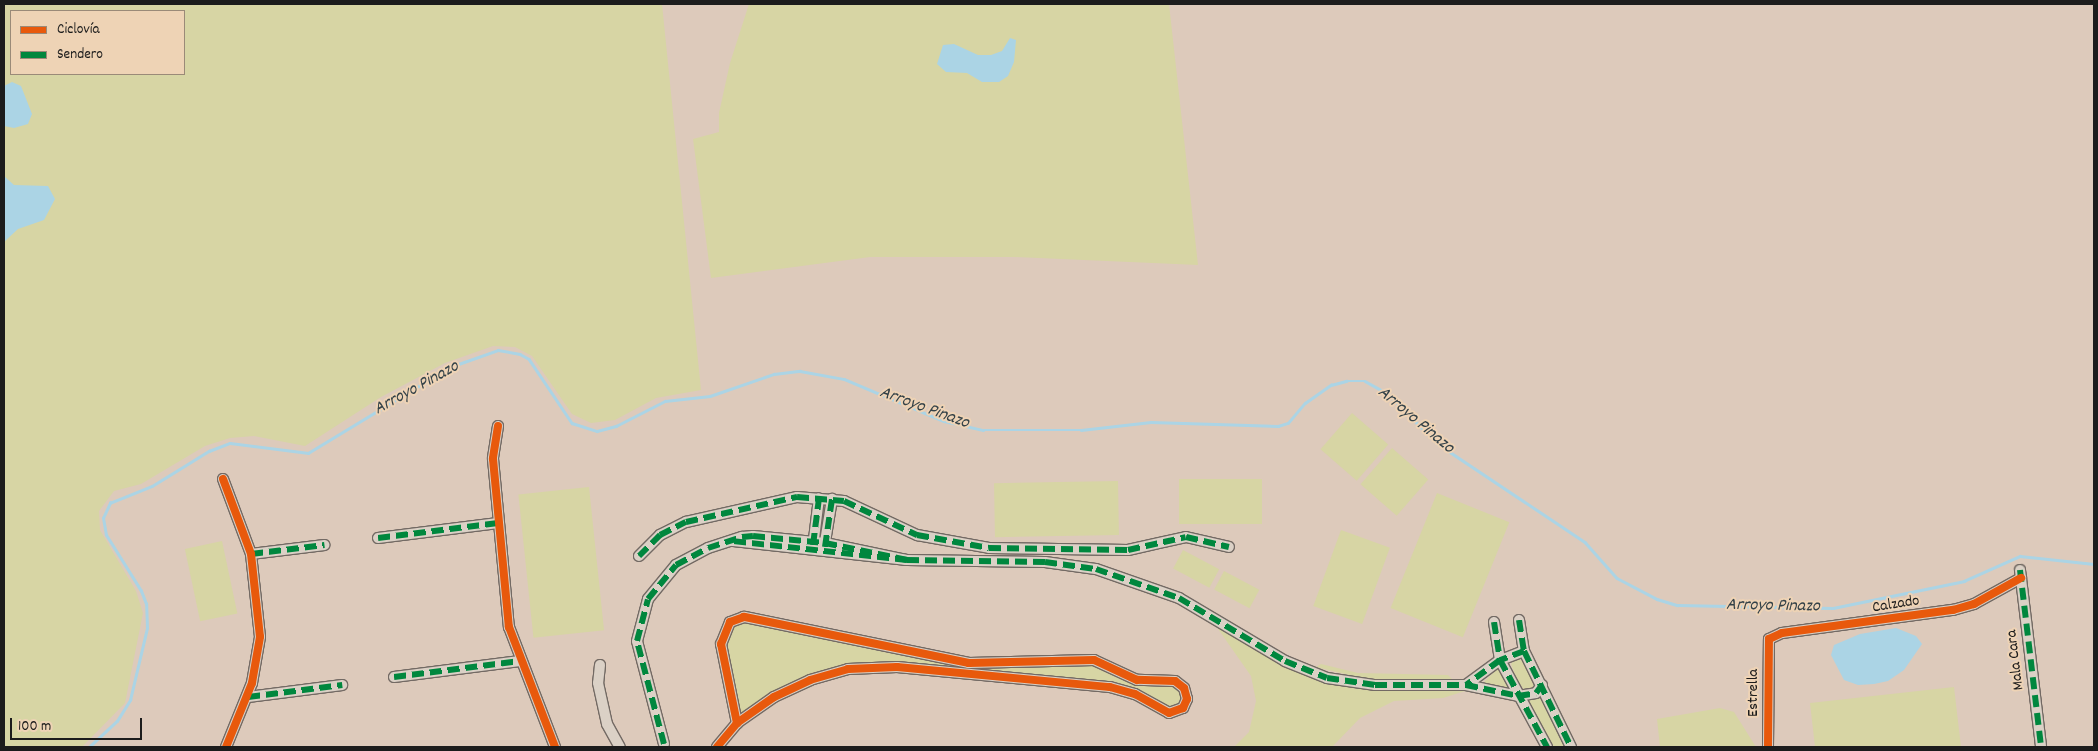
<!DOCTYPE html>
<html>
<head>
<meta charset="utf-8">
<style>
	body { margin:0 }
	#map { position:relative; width:2098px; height:751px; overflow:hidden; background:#ddcabb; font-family:Dekko,sans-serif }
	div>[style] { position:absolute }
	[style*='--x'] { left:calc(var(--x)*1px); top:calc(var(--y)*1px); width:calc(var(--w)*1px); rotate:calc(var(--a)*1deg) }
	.green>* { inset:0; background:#d7d5a4; transform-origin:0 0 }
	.water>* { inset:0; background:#abd4e5 }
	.stream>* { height:2.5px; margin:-1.25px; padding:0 1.25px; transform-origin:1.25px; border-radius:1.25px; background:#abd4e5 }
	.roads { filter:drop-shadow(1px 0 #736a64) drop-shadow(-1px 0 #736a64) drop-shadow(0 1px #736a64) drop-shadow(0 -1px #736a64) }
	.street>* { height:10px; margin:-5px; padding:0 5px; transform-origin:5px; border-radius:5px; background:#dbd1c6 }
	.quiet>* { height:6px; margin-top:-3px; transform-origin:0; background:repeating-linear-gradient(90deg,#00873e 0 12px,transparent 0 18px) }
	.cycleway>* { height:8px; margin:-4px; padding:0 4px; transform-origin:4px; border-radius:4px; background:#e8590c }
	span { translate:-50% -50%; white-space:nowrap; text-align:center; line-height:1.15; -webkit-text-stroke:4px #eed3b5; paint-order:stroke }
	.street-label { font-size:16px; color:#1c1c1c }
	.water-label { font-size:18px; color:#344248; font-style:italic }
	.frame { position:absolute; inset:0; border:5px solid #1c1c1c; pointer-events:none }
	.legend { position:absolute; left:10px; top:10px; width:175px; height:65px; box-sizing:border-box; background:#eed3b5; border:1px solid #9a8a78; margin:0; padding:6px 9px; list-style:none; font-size:15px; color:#1c1c1c }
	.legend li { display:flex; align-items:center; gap:10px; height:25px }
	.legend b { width:25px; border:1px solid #9a8a78 }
	.scale { position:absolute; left:10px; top:718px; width:132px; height:22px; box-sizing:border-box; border:2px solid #1c1c1c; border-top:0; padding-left:6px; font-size:15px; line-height:18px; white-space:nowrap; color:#1c1c1c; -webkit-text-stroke:4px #eed3b5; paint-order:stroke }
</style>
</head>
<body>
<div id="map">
	<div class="green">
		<div style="clip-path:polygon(evenodd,4px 4px,662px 4px,701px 390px,656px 398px,615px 420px,591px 423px,572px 414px,532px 356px,515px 347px,493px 346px,445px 363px,381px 397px,305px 446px,254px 436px,230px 438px,205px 446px,141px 484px,114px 491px,99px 511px,100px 530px,136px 591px,143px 613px,125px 703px,82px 747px,4px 747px,4px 4px,11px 11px,184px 11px,184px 74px,11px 74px,11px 11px)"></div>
		<div style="clip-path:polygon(749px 4px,1169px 4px,1198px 265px,1014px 257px,870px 257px,711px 278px,693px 139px,719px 132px,719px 113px,730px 63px)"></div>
		<div style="left:1352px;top:413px;width:48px;height:48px;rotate:41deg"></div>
		<div style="left:1392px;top:448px;width:48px;height:48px;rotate:41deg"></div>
		<div style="left:1262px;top:479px;width:45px;height:83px;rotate:90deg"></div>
		<div style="left:1118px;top:481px;width:54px;height:124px;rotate:89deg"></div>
		<div style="left:589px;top:487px;width:144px;height:71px;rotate:84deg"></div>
		<div style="left:1437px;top:493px;width:78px;height:124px;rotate:22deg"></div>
		<div style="left:1341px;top:530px;width:52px;height:81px;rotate:20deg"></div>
		<div style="left:222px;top:541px;width:74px;height:38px;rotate:78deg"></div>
		<div style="left:1183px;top:550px;width:41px;height:21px;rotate:28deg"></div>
		<div style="left:1224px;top:571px;width:40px;height:21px;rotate:28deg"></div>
		<div style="clip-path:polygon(739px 622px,752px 622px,965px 667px,856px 664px,741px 714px,726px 648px,726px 636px)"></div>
		<div style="clip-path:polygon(1216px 626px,1327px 681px,1368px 690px,1465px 691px,1443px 698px,1394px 701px,1360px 718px,1332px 747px,1234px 747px,1249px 732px,1256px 701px,1251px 676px)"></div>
		<div style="clip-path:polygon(1517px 657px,1526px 664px,1535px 685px,1533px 689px,1525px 691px,1517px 680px,1511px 664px)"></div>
		<div style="clip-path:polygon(1088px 662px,1178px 685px,1183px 697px,1181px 703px,1177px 707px,1166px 708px,1135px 689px,975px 669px,976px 665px)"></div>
		<div style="clip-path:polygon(1321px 664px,1358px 673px,1448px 675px,1453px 680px,1374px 681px,1316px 667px)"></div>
		<div style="clip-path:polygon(1498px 668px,1510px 687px,1509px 690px,1483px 683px)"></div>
		<div style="clip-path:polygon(1954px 687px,1961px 747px,1815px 747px,1810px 703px)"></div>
		<div style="clip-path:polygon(1543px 696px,1566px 747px,1554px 747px,1529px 706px,1528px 701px)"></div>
		<div style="clip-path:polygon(1720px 708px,1734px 712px,1756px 747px,1660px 747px,1657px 719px)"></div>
	</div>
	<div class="water">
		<div style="clip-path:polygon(1010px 38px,1016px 40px,1014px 62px,1008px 76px,999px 82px,982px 82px,967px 73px,946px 72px,937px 64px,943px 45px,954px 44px,978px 55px,991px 55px,1002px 51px)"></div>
		<div style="clip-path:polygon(12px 82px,21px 86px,32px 114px,28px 124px,14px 128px,4px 126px,4px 86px)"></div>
		<div style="clip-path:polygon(4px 176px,14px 185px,48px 186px,55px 199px,44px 220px,18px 229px,4px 242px)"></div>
		<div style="clip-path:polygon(1896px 628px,1916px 636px,1922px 644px,1904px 670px,1888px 681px,1874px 684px,1858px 685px,1844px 680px,1831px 655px,1834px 645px,1860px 634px)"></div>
	</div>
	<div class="stream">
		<div style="--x:89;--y:747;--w:38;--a:-43"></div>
		<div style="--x:117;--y:721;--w:25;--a:-58"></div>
		<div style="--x:130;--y:700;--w:74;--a:-76.7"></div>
		<div style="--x:147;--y:628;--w:24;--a:-92"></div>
		<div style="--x:146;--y:604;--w:14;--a:-111"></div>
		<div style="--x:141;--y:591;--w:66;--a:-122"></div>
		<div style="--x:106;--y:535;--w:17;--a:-100"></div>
		<div style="--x:103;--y:518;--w:17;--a:-65"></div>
		<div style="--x:110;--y:503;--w:45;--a:-22"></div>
		<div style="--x:152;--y:486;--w:67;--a:-31.6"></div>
		<div style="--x:209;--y:451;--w:22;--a:-21"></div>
		<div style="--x:230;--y:443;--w:79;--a:7.3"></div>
		<div style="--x:308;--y:453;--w:166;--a:-31.2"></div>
		<div style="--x:450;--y:367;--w:51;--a:-19.5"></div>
		<div style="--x:498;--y:350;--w:22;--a:10"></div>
		<div style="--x:520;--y:354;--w:10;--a:29"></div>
		<div style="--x:529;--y:359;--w:77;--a:56.1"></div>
		<div style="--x:572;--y:423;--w:26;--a:18"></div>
		<div style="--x:597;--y:431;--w:20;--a:-15"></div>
		<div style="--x:616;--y:426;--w:55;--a:-27"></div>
		<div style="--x:665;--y:401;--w:45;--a:-6.3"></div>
		<div style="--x:710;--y:396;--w:68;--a:-19"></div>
		<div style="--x:774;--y:374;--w:26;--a:-7"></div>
		<div style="--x:800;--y:371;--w:45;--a:10.3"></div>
		<div style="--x:844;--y:379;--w:108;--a:22.8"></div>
		<div style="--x:944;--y:421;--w:40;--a:13"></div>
		<div style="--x:983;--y:430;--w:98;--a:0"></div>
		<div style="--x:1081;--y:430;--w:70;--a:-6.5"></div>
		<div style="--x:1151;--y:422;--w:127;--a:1.8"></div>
		<div style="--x:1278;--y:426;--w:10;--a:-17"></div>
		<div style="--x:1288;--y:423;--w:26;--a:-50"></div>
		<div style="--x:1305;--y:403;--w:32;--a:-35"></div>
		<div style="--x:1331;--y:385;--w:16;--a:-15"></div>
		<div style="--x:1346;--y:381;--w:19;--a:0"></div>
		<div style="--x:1365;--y:381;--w:25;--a:29"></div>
		<div style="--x:1387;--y:393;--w:72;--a:45"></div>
		<div style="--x:1438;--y:444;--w:177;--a:33.7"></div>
		<div style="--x:1585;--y:542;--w:48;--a:48.4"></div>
		<div style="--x:1617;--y:578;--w:45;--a:27.7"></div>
		<div style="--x:1657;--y:599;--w:21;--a:17"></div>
		<div style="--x:1677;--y:605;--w:156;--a:1.1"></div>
		<div style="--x:1833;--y:608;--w:134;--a:-11.6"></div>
		<div style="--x:1964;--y:581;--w:61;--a:-24.1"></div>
		<div style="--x:2020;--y:556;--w:74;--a:6.2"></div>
	</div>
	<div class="roads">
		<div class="street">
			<div style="--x:498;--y:426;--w:33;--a:99"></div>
			<div style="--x:493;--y:459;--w:169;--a:84.6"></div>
			<div style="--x:509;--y:627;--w:129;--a:69"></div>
			<div style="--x:223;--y:479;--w:80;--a:69.5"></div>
			<div style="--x:251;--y:554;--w:83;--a:83.8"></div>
			<div style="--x:260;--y:637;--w:47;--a:99.9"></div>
			<div style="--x:252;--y:683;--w:69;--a:112.1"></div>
			<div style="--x:378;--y:538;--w:121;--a:-7.1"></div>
			<div style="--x:813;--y:547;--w:49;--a:-83"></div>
			<div style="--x:824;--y:548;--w:50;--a:-80.7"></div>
			<div style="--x:251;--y:554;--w:74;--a:-7"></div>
			<div style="--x:639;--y:556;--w:30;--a:-45"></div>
			<div style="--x:660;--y:535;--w:29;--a:-27"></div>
			<div style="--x:686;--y:522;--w:114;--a:-12.7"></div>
			<div style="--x:797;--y:497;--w:47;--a:4.9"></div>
			<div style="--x:844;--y:501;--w:81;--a:25"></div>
			<div style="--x:917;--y:535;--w:73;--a:10.2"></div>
			<div style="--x:989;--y:548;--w:139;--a:0.8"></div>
			<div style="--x:1128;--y:550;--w:59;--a:-12.6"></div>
			<div style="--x:1186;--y:537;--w:44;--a:13.1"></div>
			<div style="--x:907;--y:560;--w:138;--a:0.8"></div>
			<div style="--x:1045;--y:562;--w:51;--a:7.8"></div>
			<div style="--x:1096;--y:569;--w:88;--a:19.3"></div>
			<div style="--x:1179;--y:598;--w:123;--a:30.7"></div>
			<div style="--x:1285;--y:661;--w:45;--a:22"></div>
			<div style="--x:1327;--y:678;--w:49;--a:8.3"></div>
			<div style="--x:1375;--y:685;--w:91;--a:0"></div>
			<div style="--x:2020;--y:570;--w:178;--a:83.2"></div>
			<div style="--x:1519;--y:620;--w:31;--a:81"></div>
			<div style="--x:1524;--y:651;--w:107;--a:63.9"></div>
			<div style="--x:1494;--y:622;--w:38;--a:81"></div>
			<div style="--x:1500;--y:660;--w:99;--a:61.6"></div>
			<div style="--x:1524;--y:651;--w:26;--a:159"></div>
			<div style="--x:1500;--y:660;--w:42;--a:143.7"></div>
			<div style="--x:1466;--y:685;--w:53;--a:11.9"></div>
			<div style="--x:1518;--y:696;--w:18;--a:-9"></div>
			<div style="--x:1536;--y:693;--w:10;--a:-53"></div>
			<div style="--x:600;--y:665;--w:18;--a:96"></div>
			<div style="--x:598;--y:683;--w:42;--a:77.6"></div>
			<div style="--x:607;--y:724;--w:26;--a:61"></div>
			<div style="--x:394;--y:677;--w:127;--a:-7.2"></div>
			<div style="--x:248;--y:697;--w:95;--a:-7.3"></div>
			<div style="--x:664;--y:744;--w:106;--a:-104.7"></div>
			<div style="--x:637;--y:641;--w:43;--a:-75.3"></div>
			<div style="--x:648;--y:599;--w:44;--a:-50.5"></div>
			<div style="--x:676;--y:565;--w:36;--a:-28"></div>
			<div style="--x:708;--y:548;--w:36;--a:-18"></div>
			<div style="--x:742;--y:537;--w:11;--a:-5"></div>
			<div style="--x:753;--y:536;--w:72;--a:5.6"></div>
			<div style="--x:825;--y:543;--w:84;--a:11.7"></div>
			<div style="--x:907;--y:560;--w:177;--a:-173.8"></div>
			<div style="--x:717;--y:747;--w:31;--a:-50"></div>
			<div style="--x:737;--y:723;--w:45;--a:-35.1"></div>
			<div style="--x:774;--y:697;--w:40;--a:-25"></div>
			<div style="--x:810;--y:680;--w:40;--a:-16"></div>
			<div style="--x:848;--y:669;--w:49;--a:-2.3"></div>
			<div style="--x:897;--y:667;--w:214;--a:5.4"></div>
			<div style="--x:1110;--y:687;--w:26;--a:16"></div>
			<div style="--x:1135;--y:694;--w:39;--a:29"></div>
			<div style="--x:1169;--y:713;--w:15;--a:-20"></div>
			<div style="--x:1183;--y:708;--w:10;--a:-66"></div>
			<div style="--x:1187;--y:699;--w:11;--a:-105"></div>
			<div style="--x:1184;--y:688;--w:11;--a:-142"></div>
			<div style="--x:1175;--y:681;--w:38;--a:-178"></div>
			<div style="--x:1137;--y:680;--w:47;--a:-155.1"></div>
			<div style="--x:1094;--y:660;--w:125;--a:178.6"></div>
			<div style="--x:969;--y:663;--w:230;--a:-168.4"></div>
			<div style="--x:744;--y:617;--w:15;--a:160"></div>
			<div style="--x:730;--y:622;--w:24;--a:112"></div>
			<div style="--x:721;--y:644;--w:81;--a:78.6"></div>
			<div style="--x:1768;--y:747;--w:108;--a:-89.5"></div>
			<div style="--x:1769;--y:639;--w:14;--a:-25"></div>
			<div style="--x:1782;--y:633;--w:173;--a:-7.7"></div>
			<div style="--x:1953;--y:610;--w:22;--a:-16"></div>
			<div style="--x:1974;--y:604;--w:54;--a:-29"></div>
		</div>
	</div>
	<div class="quiet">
		<div style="--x:378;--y:538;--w:121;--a:-7.1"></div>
		<div style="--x:813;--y:545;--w:47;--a:-82.7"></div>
		<div style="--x:825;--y:547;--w:49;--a:-81.7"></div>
		<div style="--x:251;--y:554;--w:74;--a:-7"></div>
		<div style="--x:639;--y:556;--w:30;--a:-45"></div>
		<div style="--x:660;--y:535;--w:29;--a:-27"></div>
		<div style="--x:686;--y:522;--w:114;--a:-12.7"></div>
		<div style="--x:797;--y:497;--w:47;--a:4.9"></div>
		<div style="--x:844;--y:501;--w:81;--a:25"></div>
		<div style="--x:917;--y:535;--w:73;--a:10.2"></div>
		<div style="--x:989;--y:548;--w:139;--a:0.8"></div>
		<div style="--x:1128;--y:550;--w:59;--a:-12.6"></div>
		<div style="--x:1186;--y:537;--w:44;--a:13.1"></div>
		<div style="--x:907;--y:560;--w:138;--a:0.8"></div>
		<div style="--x:1045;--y:562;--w:51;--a:7.8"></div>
		<div style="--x:1096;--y:569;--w:88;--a:19.3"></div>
		<div style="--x:1179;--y:598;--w:123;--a:30.7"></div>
		<div style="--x:1285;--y:661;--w:45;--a:22"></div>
		<div style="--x:1327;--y:678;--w:49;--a:8.3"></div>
		<div style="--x:1375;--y:685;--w:91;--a:0"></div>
		<div style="--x:2020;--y:570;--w:178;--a:83.2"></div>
		<div style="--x:1519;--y:620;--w:31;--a:81"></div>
		<div style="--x:1524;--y:651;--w:107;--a:63.9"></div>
		<div style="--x:1494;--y:622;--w:38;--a:81"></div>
		<div style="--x:1500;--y:660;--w:99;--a:61.6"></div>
		<div style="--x:1524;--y:651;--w:26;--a:159"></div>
		<div style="--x:1500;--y:660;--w:42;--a:143.7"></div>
		<div style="--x:1466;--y:685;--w:53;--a:11.9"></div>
		<div style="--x:1518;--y:696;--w:18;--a:-9"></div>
		<div style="--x:1536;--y:693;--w:10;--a:-53"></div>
		<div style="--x:394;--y:677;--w:127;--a:-7.2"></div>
		<div style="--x:248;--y:697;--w:95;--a:-7.3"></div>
		<div style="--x:664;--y:744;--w:106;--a:-104.7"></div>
		<div style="--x:637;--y:641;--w:43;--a:-75.3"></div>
		<div style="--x:648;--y:599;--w:44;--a:-50.5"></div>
		<div style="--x:676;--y:565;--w:36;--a:-28"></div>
		<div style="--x:708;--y:548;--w:36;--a:-18"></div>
		<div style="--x:742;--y:537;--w:11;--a:-5"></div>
		<div style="--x:753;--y:536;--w:72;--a:5.6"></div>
		<div style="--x:825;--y:543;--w:84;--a:11.7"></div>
		<div style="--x:907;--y:560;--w:177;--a:-173.8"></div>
	</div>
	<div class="cycleway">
		<div style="--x:498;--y:426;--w:33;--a:99"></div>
		<div style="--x:493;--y:459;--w:169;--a:84.6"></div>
		<div style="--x:509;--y:627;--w:129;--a:69"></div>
		<div style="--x:223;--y:479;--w:80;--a:69.5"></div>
		<div style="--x:251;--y:554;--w:83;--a:83.8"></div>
		<div style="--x:260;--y:637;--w:47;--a:99.9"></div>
		<div style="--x:252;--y:683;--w:69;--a:112.1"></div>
		<div style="--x:717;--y:747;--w:31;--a:-50"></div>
		<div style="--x:737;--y:723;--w:45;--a:-35.1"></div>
		<div style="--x:774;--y:697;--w:40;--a:-25"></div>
		<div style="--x:810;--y:680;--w:40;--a:-16"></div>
		<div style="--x:848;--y:669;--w:49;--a:-2.3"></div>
		<div style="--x:897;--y:667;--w:214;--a:5.4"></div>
		<div style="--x:1110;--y:687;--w:26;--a:16"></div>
		<div style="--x:1135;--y:694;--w:39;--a:29"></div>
		<div style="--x:1169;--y:713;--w:15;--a:-20"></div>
		<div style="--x:1183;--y:708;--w:10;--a:-66"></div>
		<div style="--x:1187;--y:699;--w:11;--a:-105"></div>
		<div style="--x:1184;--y:688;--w:11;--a:-142"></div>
		<div style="--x:1175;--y:681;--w:38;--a:-178"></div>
		<div style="--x:1137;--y:680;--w:47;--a:-155.1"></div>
		<div style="--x:1094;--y:660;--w:125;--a:178.6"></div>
		<div style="--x:969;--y:663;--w:230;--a:-168.4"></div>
		<div style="--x:744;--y:617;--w:15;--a:160"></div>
		<div style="--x:730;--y:622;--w:24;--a:112"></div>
		<div style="--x:721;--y:644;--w:81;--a:78.6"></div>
		<div style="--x:1768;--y:747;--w:108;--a:-89.5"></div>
		<div style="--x:1769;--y:639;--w:14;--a:-25"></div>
		<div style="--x:1782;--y:633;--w:173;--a:-7.7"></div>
		<div style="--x:1953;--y:610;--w:22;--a:-16"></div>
		<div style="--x:1974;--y:604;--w:54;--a:-29"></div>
	</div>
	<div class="street-label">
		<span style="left:1896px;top:605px;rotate:-9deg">Calzado</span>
		<span style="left:2016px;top:660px;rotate:-97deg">Mala Cara</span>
		<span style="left:1754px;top:693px;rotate:-90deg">Estrella</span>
	</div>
	<div class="water-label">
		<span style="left:417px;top:389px;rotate:-29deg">Arroyo Pinazo</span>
		<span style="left:924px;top:409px;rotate:20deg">Arroyo Pinazo</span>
		<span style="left:1415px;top:421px;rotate:40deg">Arroyo Pinazo</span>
		<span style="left:1773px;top:607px;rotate:1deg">Arroyo Pinazo</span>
	</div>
	<div class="frame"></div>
	<ul class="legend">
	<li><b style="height:6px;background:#e8590c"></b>Ciclovía</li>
	<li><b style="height:6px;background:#00873e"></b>Sendero</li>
	</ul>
	<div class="scale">100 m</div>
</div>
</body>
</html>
